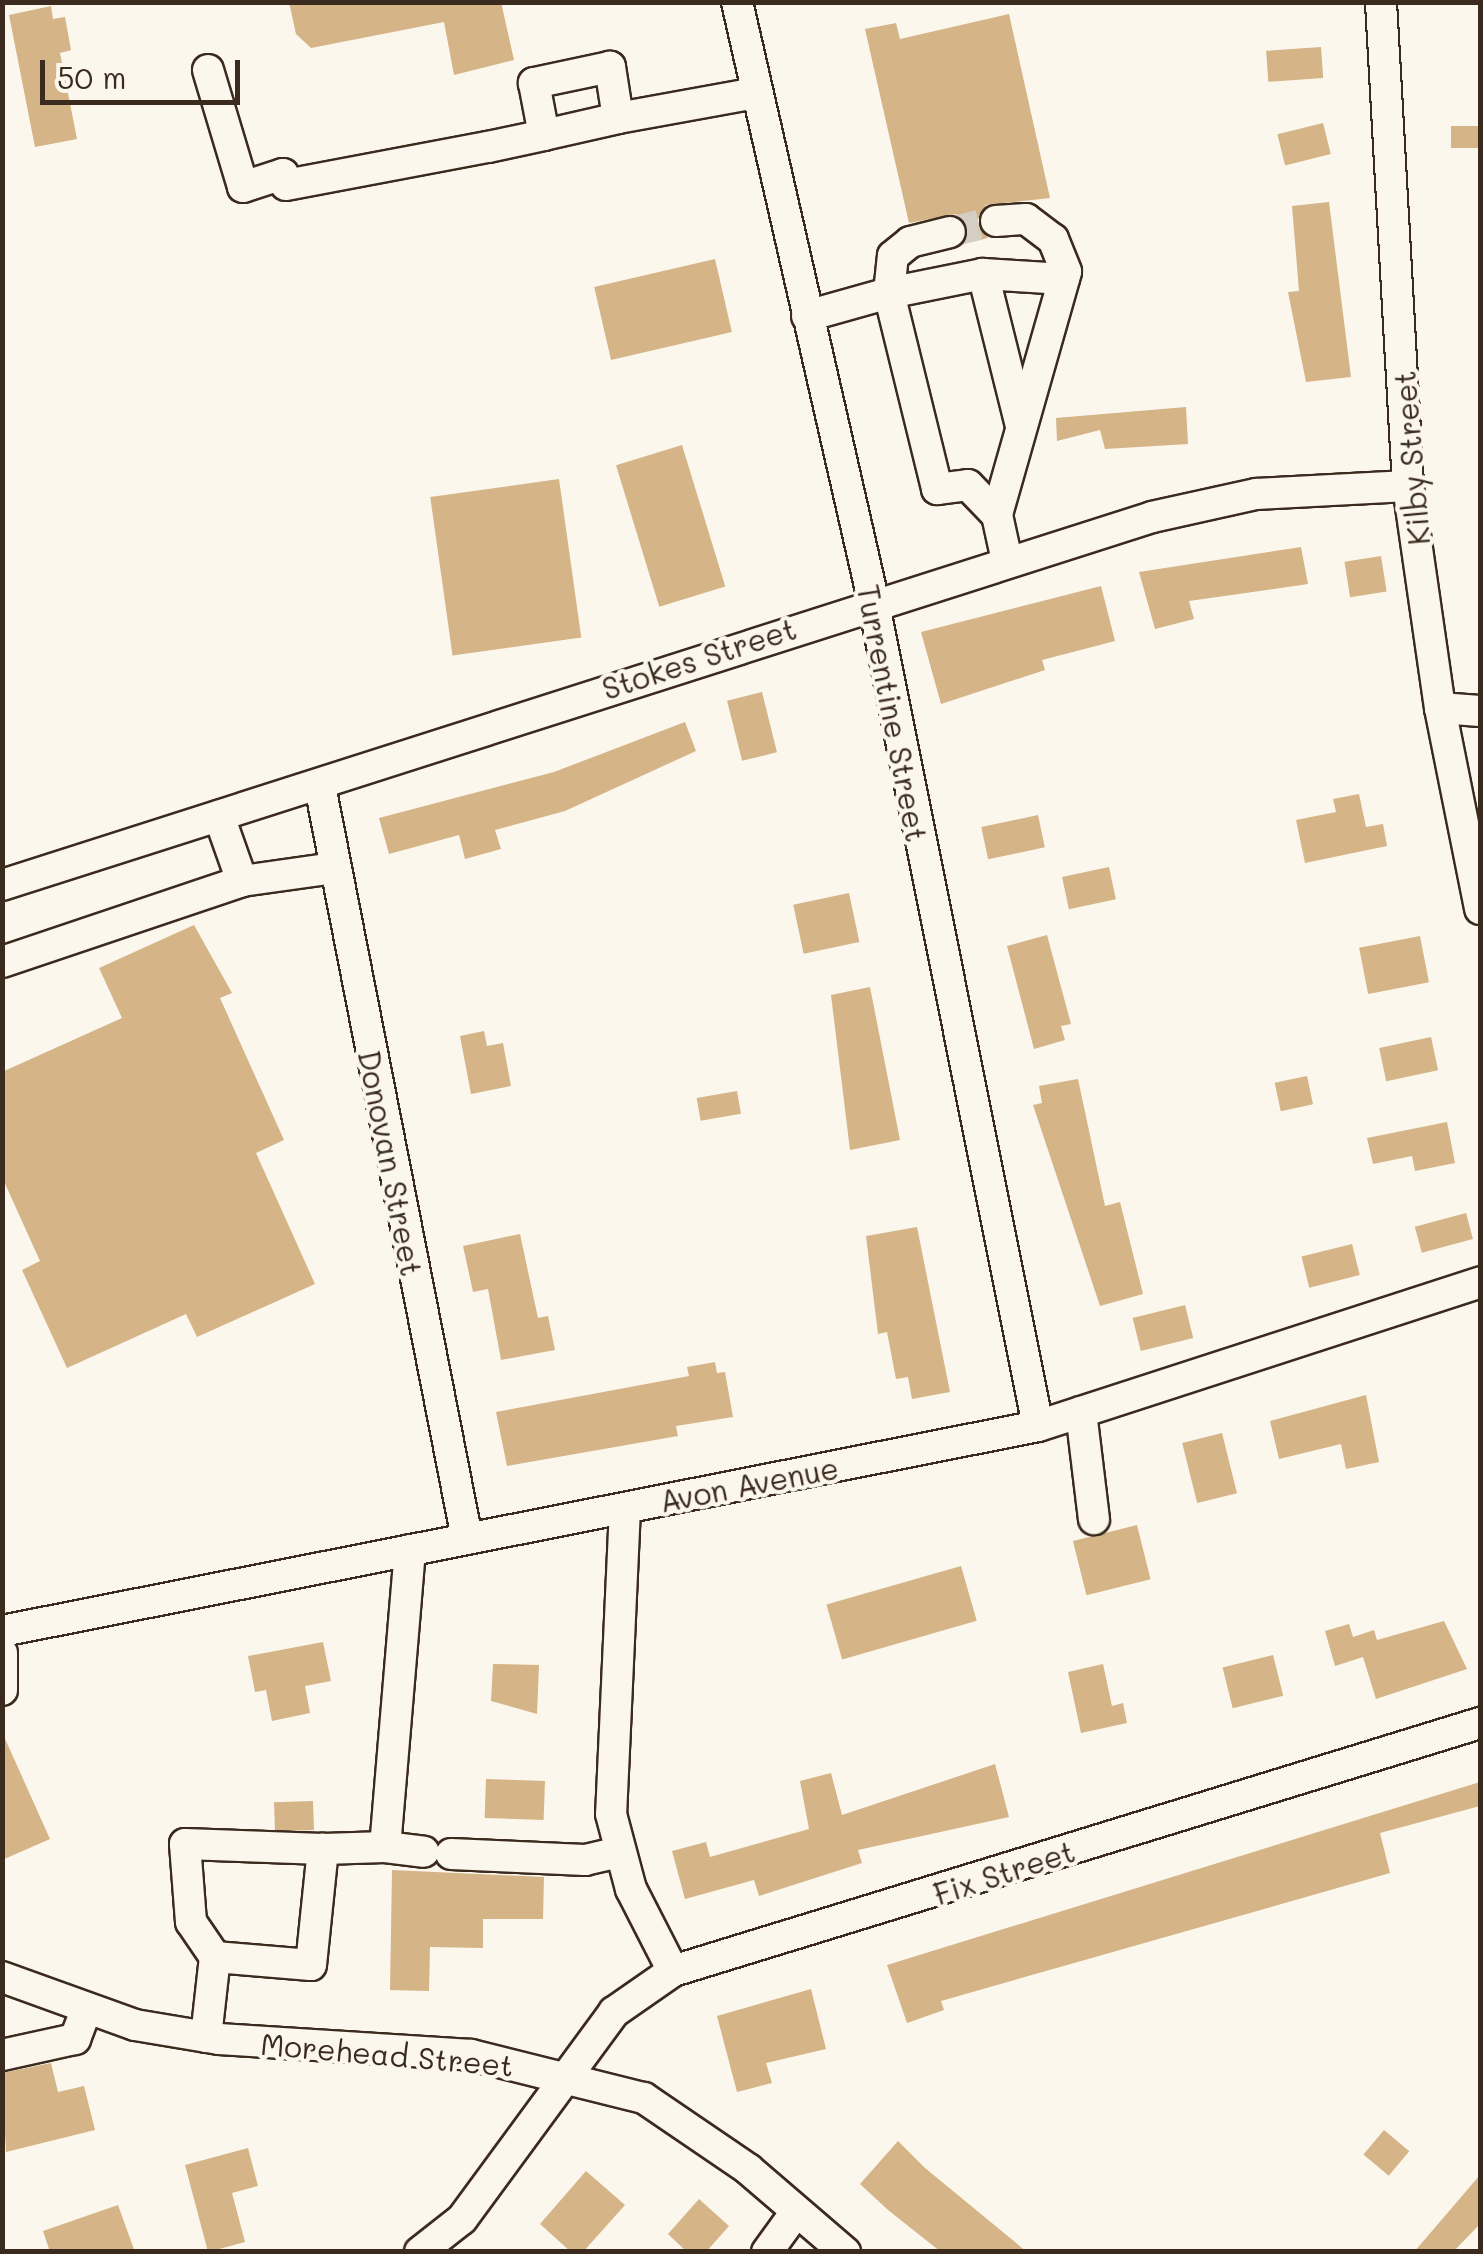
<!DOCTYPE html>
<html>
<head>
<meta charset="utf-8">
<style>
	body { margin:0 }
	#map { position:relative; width:1483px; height:2254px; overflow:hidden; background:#fbf7ec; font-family:Mali,sans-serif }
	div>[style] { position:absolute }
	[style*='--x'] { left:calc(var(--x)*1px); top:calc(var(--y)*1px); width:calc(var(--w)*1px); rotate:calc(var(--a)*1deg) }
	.building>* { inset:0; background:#d5b488; transform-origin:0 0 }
	.minor-tunnel>* { height:30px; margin-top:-15px; transform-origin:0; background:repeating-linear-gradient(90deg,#d5cec3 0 30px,transparent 0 45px) }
	.roads { filter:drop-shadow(2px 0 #3b2a1e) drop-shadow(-2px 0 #3b2a1e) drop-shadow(0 2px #3b2a1e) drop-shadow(0 -2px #3b2a1e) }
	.minor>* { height:30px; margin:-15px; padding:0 15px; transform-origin:15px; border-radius:15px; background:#fbf7ec }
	span { translate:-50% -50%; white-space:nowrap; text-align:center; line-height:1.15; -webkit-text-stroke:9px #fbf7ec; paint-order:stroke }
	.street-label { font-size:30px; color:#3b2a1e }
	.frame { position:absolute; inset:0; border:5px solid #3b2a1e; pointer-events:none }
	.scale { position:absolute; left:40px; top:60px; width:200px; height:45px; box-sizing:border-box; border:5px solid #3b2a1e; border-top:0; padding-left:12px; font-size:30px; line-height:35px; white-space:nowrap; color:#3b2a1e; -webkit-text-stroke:8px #fbf7ec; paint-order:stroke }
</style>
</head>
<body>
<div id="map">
	<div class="building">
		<div style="clip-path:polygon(289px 2px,501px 2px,514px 60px,454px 75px,444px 22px,311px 48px,296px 34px)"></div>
		<div style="clip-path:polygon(51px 6px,53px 19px,65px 17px,71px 50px,60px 53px,77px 139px,35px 147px,9px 15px)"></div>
		<div style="clip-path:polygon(1009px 14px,1050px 198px,986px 205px,977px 221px,988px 238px,965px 243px,968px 227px,956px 214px,909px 223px,865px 29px,896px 23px,900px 39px)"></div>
		<div style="left:1321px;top:47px;width:31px;height:55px;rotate:86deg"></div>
		<div style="left:1323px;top:123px;width:32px;height:47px;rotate:76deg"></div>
		<div style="left:1480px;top:126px;width:22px;height:29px;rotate:90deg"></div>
		<div style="clip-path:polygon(1329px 202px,1351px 377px,1306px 382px,1288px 292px,1299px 291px,1292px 206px)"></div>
		<div style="left:715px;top:259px;width:75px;height:124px;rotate:77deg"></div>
		<div style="clip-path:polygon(1186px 407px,1188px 444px,1105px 449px,1100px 430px,1057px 441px,1056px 418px)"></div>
		<div style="left:682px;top:445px;width:148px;height:69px;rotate:73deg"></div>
		<div style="left:559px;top:479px;width:160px;height:130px;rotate:82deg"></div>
		<div style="clip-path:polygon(1301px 547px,1308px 584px,1189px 601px,1194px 619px,1155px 629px,1139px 572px)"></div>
		<div style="left:1381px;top:556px;width:36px;height:37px;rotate:81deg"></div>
		<div style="clip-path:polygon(1101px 586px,1115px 641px,1042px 660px,1045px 670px,941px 704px,921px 632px)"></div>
		<div style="left:762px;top:692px;width:62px;height:36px;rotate:76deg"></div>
		<div style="clip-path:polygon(685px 722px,696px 751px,565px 811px,495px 830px,501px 849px,465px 859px,459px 835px,389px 854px,379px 818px,554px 772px)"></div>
		<div style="clip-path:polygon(1359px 794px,1366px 827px,1383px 824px,1387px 846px,1305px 863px,1296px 820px,1336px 812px,1333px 799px)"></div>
		<div style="left:1038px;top:815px;width:33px;height:58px;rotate:78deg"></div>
		<div style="left:1109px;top:867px;width:33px;height:48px;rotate:78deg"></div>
		<div style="left:849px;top:893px;width:50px;height:57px;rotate:78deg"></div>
		<div style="clip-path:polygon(194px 925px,232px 993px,220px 998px,284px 1140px,256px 1153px,315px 1284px,197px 1337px,186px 1314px,67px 1368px,22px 1270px,40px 1261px,2px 1177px,2px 1072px,122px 1018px,99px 968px)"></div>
		<div style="clip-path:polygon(1047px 935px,1071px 1024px,1061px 1026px,1065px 1040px,1034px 1049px,1007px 946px)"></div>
		<div style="left:1420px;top:936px;width:47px;height:62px;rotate:79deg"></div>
		<div style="clip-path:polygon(870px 987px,900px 1140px,850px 1150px,831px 995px)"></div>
		<div style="clip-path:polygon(484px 1031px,487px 1046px,503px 1043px,511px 1086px,471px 1094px,460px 1036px)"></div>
		<div style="left:1431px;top:1037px;width:34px;height:53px;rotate:78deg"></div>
		<div style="left:1307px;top:1076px;width:29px;height:33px;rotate:78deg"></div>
		<div style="clip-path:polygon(1078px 1079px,1105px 1206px,1120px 1202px,1143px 1294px,1100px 1306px,1033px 1105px,1042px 1103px,1039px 1086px)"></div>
		<div style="left:737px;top:1091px;width:23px;height:41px;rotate:80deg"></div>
		<div style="clip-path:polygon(1447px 1122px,1455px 1163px,1415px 1171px,1412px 1156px,1373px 1164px,1367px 1138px)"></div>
		<div style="left:1466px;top:1213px;width:27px;height:53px;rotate:75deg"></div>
		<div style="clip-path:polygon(917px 1227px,950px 1392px,912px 1399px,908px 1377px,896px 1379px,887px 1332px,878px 1334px,866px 1236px)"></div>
		<div style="clip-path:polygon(520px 1234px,538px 1318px,548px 1316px,555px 1350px,501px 1360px,488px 1289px,473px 1292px,463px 1246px)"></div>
		<div style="left:1352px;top:1244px;width:32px;height:52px;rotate:76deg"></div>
		<div style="left:1185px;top:1305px;width:34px;height:54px;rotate:76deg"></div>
		<div style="clip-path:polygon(715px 1362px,717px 1373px,725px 1372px,733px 1417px,676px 1426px,678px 1436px,507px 1466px,496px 1412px,689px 1376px,687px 1367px)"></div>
		<div style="clip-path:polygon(1366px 1395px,1379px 1462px,1346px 1469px,1341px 1444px,1279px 1459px,1270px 1421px)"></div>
		<div style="left:1222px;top:1433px;width:62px;height:41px;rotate:76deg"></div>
		<div style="left:1137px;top:1525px;width:56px;height:66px;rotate:76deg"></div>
		<div style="left:961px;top:1566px;width:57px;height:140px;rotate:74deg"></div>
		<div style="clip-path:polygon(1444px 1621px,1467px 1669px,1376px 1699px,1363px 1657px,1335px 1666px,1325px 1631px,1349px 1624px,1353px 1637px,1374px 1630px,1377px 1640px)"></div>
		<div style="clip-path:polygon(323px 1642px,331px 1681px,305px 1686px,310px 1713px,272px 1721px,266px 1690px,255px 1692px,248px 1656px)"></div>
		<div style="left:1273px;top:1655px;width:42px;height:52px;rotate:76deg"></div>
		<div style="clip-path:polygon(493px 1664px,539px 1665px,537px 1714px,491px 1701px)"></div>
		<div style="clip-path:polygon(1103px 1664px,1112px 1706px,1123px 1703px,1127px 1723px,1081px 1733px,1068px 1672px)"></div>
		<div style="clip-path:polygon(2px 1732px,50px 1839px,2px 1860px)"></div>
		<div style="clip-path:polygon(995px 1764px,1009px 1817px,858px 1850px,862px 1863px,759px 1896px,754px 1880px,685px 1899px,672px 1851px,706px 1842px,710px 1857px,809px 1829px,800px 1781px,831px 1773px,842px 1815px)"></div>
		<div style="left:486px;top:1779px;width:59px;height:39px;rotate:2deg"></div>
		<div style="clip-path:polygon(1480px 1782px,1480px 1806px,1380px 1833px,1390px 1873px,941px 2001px,944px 2010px,907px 2023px,887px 1965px)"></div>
		<div style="left:313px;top:1801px;width:29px;height:39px;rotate:88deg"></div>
		<div style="clip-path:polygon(392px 1870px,544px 1877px,543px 1919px,483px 1919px,483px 1948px,430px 1947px,429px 1991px,390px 1990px)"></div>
		<div style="clip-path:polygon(811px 1989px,826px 2049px,766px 2063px,772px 2083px,737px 2092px,717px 2016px)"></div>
		<div style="clip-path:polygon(51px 2063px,58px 2092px,84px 2086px,95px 2130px,6px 2152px,2px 2073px)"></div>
		<div style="left:1384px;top:2130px;width:33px;height:32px;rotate:40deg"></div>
		<div style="clip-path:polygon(898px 2141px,925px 2168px,1027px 2252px,941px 2252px,888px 2210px,860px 2184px)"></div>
		<div style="clip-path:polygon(248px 2148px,258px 2186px,232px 2193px,245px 2242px,208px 2252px,185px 2165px)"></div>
		<div style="clip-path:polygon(586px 2171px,625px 2205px,583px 2252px,571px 2252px,540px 2224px)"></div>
		<div style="clip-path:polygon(1480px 2175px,1480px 2224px,1453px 2252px,1414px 2252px)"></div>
		<div style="clip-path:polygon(699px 2199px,729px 2226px,706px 2252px,687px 2252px,668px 2234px)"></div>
		<div style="clip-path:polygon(118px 2205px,135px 2252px,50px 2252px,43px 2231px)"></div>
	</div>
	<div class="minor-tunnel">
		<div style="--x:950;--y:232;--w:47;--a:-13.4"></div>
	</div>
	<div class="roads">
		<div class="minor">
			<div style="--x:737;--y:2;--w:608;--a:77.17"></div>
			<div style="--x:872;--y:595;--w:847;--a:78.7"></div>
			<div style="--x:1381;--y:2;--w:485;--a:86.8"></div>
			<div style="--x:1408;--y:486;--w:224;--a:81.8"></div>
			<div style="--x:1440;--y:708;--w:205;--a:78.7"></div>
			<div style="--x:208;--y:70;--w:122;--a:73.3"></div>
			<div style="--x:243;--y:187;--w:42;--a:-18"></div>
			<div style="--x:283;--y:174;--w:11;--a:75"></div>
			<div style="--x:286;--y:185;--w:206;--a:-10.7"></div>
			<div style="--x:488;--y:147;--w:57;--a:-12.1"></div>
			<div style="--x:544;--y:135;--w:76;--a:-12.9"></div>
			<div style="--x:618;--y:118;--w:52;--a:-98.9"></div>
			<div style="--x:610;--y:67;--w:78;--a:168.1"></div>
			<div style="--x:534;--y:83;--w:53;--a:79.1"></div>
			<div style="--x:618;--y:118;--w:140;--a:-10.3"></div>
			<div style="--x:996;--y:221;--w:30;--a:-4"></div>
			<div style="--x:1026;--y:219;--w:34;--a:37"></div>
			<div style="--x:1053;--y:239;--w:35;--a:68"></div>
			<div style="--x:1066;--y:272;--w:253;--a:105.9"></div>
			<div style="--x:997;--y:515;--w:47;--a:77.7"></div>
			<div style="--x:983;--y:274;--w:96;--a:168.6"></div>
			<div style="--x:889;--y:293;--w:202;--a:76.2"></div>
			<div style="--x:937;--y:489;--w:31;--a:-7"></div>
			<div style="--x:968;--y:485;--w:42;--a:46"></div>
			<div style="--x:807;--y:316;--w:85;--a:-15.7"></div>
			<div style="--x:889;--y:293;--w:37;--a:-84"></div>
			<div style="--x:893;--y:256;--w:22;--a:-39"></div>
			<div style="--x:910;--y:242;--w:41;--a:-14"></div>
			<div style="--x:1021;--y:426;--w:157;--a:-104"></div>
			<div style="--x:983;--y:274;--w:81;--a:3.5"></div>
			<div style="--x:1440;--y:708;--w:40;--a:4.3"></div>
			<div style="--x:320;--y:786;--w:767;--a:78.95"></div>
			<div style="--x:242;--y:881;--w:94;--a:-8"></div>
			<div style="--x:2;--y:885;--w:1207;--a:-17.74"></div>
			<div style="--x:1152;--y:517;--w:107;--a:-12.5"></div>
			<div style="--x:1256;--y:494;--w:152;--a:-3"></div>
			<div style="--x:2;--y:962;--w:253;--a:-18.6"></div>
			<div style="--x:242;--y:881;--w:69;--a:-109.5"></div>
			<div style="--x:1081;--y:1412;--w:108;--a:83.1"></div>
			<div style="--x:625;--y:1508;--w:306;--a:92.6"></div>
			<div style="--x:611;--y:1814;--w:78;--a:75.1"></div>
			<div style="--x:631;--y:1889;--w:92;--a:62.9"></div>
			<div style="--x:410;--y:1550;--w:298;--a:94.8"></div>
			<div style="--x:385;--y:1847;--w:39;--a:7"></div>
			<div style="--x:2;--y:1631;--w:1056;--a:-11.19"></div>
			<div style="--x:1038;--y:1426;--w:465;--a:-18"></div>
			<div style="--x:2;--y:1653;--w:37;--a:90"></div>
			<div style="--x:451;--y:1854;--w:134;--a:2.6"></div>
			<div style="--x:585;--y:1860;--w:35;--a:-13"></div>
			<div style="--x:215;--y:1957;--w:42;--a:-124.4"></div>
			<div style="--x:191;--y:1922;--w:78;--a:-94.4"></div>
			<div style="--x:185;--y:1844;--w:138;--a:2.1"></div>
			<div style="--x:2;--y:1977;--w:141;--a:19.8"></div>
			<div style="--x:135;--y:2025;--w:85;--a:9.5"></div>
			<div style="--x:219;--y:2039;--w:253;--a:3.6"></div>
			<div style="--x:471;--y:2055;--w:178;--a:14"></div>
			<div style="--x:644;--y:2098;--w:126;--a:34.3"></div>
			<div style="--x:748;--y:2169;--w:128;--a:40.6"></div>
			<div style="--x:206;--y:2037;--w:81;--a:-83.6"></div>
			<div style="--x:215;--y:1957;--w:96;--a:4.8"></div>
			<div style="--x:311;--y:1965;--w:117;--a:-84.1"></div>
			<div style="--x:323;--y:1849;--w:62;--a:-1.8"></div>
			<div style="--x:2;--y:2055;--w:75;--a:-12.4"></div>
			<div style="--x:75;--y:2039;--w:30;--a:-69"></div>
			<div style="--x:420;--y:2252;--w:53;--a:-38.2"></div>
			<div style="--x:462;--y:2219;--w:257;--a:-53.7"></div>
			<div style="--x:614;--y:2012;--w:72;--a:-34.8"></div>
			<div style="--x:673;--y:1971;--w:844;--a:-17.08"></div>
			<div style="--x:767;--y:2252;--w:49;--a:-54.1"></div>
		</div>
	</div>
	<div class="street-label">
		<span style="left:1411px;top:458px;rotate:-95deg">Kilby Street</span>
		<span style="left:699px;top:658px;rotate:-18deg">Stokes Street</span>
		<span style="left:893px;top:713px;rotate:79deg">Turrentine Street</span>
		<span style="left:391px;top:1163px;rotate:79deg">Donovan Street</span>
		<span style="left:749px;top:1484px;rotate:-11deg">Avon Avenue</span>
		<span style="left:1004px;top:1872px;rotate:-18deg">Fix Street</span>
		<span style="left:387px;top:2054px;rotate:5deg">Morehead Street</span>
	</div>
	<div class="frame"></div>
	<div class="scale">50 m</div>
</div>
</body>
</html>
